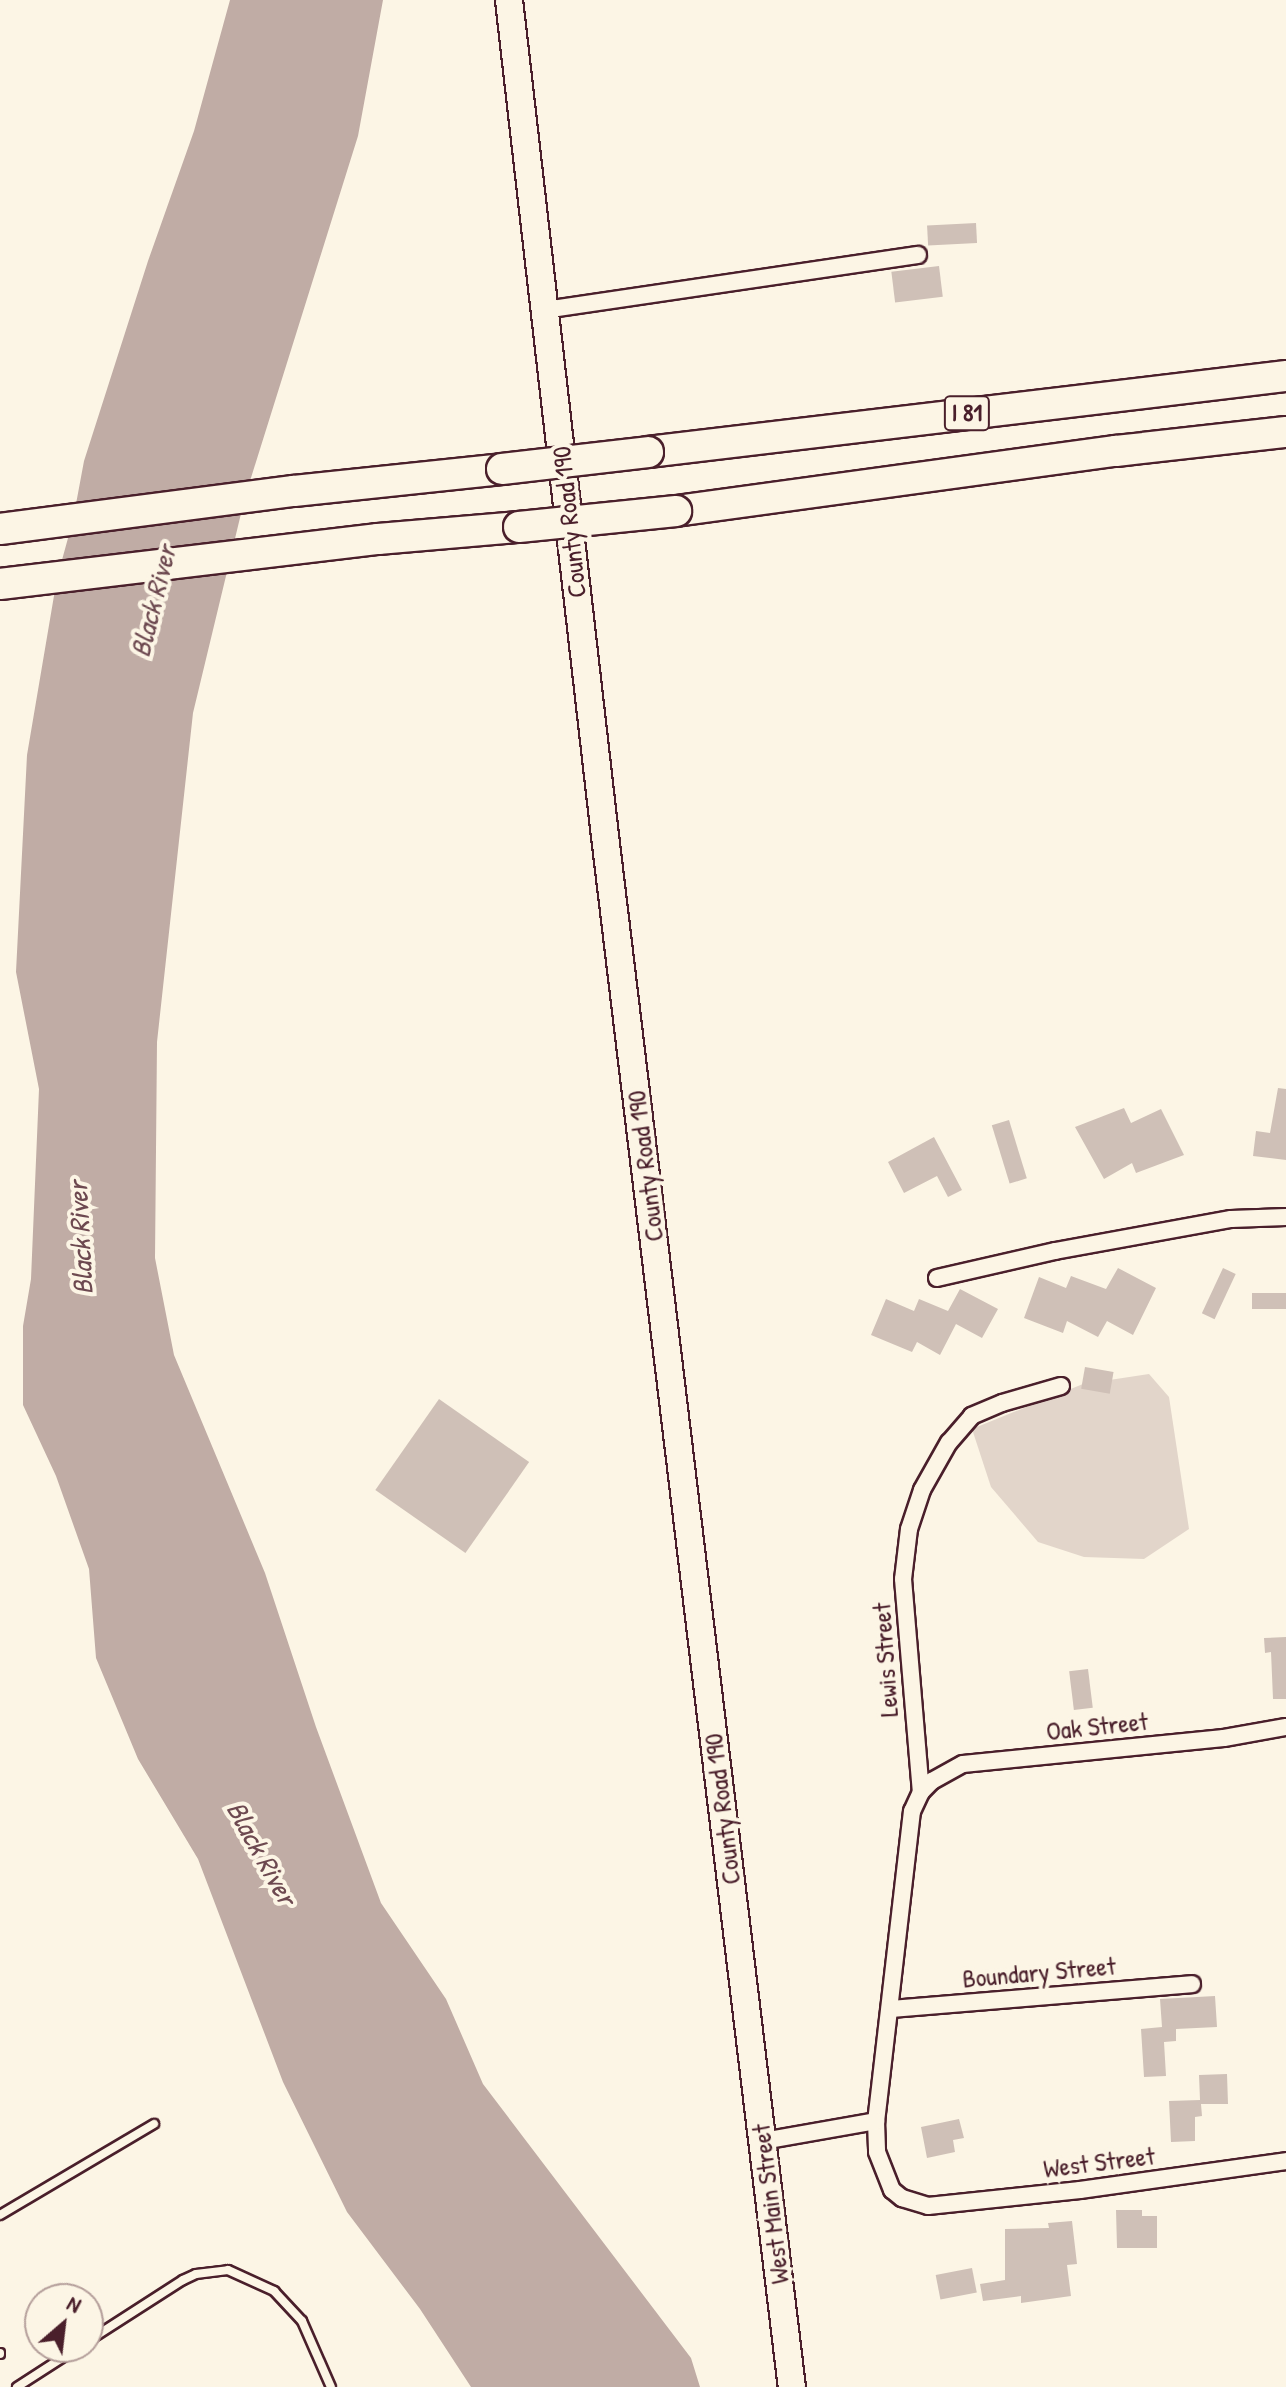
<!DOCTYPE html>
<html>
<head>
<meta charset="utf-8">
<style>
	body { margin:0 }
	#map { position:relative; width:1286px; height:2387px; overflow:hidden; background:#fcf5e5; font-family:"Patrick Hand",sans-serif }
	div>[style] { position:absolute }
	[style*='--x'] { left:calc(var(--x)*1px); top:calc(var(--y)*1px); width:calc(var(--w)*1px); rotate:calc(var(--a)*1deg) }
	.green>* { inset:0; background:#e2d5ca }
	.water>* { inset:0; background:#c0aca5 }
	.building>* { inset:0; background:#cfc0b7; transform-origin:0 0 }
	.roads { filter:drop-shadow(2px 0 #4a1f2b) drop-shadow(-2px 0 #4a1f2b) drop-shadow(0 2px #4a1f2b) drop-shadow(0 -2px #4a1f2b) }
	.service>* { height:8px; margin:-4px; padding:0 4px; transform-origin:4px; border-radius:4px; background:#fcf5e5 }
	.minor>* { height:16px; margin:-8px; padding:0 8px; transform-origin:8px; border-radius:8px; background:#fcf5e5 }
	.primary>* { height:26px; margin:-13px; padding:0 13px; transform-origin:13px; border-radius:13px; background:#fcf5e5 }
	.motorway>* { height:30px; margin:-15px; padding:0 15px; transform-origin:15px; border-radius:15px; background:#fcf5e5 }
	.bridges { filter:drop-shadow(2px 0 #4a1f2b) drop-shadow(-2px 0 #4a1f2b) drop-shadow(0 2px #4a1f2b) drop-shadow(0 -2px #4a1f2b) }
	.motorway-bridge>* { height:30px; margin:-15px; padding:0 15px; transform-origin:15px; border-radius:15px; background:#fcf5e5 }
	span { translate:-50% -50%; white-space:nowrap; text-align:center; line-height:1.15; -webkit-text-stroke:8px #fcf5e5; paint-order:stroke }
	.shield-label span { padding:2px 6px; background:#fcf5e5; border:2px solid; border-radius:6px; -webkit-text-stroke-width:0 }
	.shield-label { font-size:24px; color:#4a1f2b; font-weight:700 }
	.street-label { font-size:26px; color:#4a1f2b }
	.water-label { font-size:28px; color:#6d4950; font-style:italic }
	.north { position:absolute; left:24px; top:2283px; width:80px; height:80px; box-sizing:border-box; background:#fcf5e5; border:2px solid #b59f9b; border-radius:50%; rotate:28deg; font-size:22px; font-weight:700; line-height:32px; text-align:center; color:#4a1f2b }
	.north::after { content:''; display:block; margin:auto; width:28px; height:36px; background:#4a1f2b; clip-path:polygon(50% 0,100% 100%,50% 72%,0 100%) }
</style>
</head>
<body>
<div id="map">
	<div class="green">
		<div style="clip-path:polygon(1149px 1374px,1169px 1397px,1189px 1529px,1144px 1559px,1084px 1557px,1038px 1542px,991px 1487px,972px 1429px,1083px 1384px)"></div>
	</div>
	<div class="water">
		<div style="clip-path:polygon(230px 0,383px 0,358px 136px,245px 497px,193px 713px,157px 1042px,155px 1258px,174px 1355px,265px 1573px,316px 1727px,381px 1903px,446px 1999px,483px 2084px,691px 2358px,700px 2387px,471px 2387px,420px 2309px,347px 2212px,283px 2082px,198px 1859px,138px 1759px,96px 1658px,89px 1569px,56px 1476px,23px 1405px,23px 1326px,31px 1279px,39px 1089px,16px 972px,27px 755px,57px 578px,73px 520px,84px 461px,148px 261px,194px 131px)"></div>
	</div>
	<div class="building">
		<div style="left:976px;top:223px;width:20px;height:49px;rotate:87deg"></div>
		<div style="left:939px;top:266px;width:31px;height:48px;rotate:83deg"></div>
		<div style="clip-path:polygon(1278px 1088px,1286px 1089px,1286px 1160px,1253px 1156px,1256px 1131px,1270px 1133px)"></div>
		<div style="clip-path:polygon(1124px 1108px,1131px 1123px,1161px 1109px,1184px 1155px,1136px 1173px,1132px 1163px,1104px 1179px,1075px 1127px)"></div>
		<div style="left:1009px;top:1120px;width:61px;height:18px;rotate:73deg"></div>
		<div style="clip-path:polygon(934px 1137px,962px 1190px,948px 1197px,937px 1176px,904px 1193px,888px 1162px)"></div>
		<div style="clip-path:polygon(1118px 1268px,1156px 1288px,1133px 1335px,1107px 1321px,1098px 1337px,1067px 1321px,1063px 1333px,1024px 1318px,1039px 1277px,1066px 1288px,1071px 1276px,1106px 1289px)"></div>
		<div style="left:1223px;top:1268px;width:14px;height:50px;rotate:25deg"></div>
		<div style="clip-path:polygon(960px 1289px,998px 1309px,982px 1338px,956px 1324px,940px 1355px,917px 1342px,912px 1352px,871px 1335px,886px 1299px,914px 1311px,919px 1299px,948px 1311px)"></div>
		<div style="left:1252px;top:1293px;width:34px;height:16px"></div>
		<div style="left:1085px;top:1367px;width:29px;height:22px;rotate:10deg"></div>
		<div style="left:439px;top:1399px;width:110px;height:111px;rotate:35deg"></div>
		<div style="clip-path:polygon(1286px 1637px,1286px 1699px,1273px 1699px,1271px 1652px,1265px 1653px,1264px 1638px)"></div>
		<div style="left:1088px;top:1669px;width:39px;height:19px;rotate:83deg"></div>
		<div style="clip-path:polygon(1215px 1996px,1217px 2027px,1176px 2029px,1176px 2041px,1164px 2042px,1166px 2076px,1144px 2077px,1141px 2029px,1162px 2027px,1160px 1999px)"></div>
		<div style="clip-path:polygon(1227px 2074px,1228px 2104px,1201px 2104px,1202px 2116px,1195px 2117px,1195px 2141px,1171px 2142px,1169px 2101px,1200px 2100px,1199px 2075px)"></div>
		<div style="clip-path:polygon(959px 2119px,964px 2138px,953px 2140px,955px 2152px,927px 2158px,921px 2127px)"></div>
		<div style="clip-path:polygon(1116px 2210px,1142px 2210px,1142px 2216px,1157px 2216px,1157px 2248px,1117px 2248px)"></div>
		<div style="clip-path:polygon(1072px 2221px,1077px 2264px,1067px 2265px,1071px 2296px,1021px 2303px,1021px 2296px,983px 2301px,980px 2284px,1005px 2280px,1005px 2229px,1049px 2228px,1048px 2223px)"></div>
		<div style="left:972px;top:2268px;width:25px;height:37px;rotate:79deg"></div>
	</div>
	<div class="roads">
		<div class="service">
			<div style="--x:0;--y:2215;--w:179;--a:-30.6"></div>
			<div style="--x:88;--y:2341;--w:113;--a:-32.7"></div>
			<div style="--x:183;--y:2280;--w:14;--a:-25"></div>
			<div style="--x:196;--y:2274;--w:32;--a:-7"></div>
			<div style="--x:228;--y:2270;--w:51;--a:24.5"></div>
			<div style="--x:274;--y:2291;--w:41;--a:47"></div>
			<div style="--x:302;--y:2321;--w:72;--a:66.3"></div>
			<div style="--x:0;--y:2353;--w:1;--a:90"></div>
			<div style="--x:17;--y:2387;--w:74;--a:-32.8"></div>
		</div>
		<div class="minor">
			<div style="--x:545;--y:310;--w:377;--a:-8.4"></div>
			<div style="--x:937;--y:1278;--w:121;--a:-12.9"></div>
			<div style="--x:1055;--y:1251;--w:179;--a:-10.3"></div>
			<div style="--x:1231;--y:1219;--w:55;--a:-2.1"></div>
			<div style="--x:1061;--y:1386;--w:61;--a:163.9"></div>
			<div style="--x:1002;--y:1403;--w:33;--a:157"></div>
			<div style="--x:972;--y:1416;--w:35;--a:131"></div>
			<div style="--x:949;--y:1442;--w:55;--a:119.4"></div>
			<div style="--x:922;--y:1490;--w:41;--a:108.4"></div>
			<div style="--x:909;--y:1529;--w:50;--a:96.8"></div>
			<div style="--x:903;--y:1579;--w:214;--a:85.2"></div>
			<div style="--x:921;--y:1792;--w:21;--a:115"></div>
			<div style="--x:912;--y:1811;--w:312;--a:96.6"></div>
			<div style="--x:876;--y:2121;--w:31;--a:88"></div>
			<div style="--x:877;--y:2152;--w:41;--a:68.5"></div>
			<div style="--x:892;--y:2190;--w:13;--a:39"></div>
			<div style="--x:902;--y:2198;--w:27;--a:17"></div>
			<div style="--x:928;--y:2206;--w:153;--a:-6"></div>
			<div style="--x:1080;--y:2190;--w:208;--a:-8"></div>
			<div style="--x:921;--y:1792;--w:16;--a:-45"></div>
			<div style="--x:932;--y:1781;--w:35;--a:-29"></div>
			<div style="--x:963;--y:1764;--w:262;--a:-5.7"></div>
			<div style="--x:1224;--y:1738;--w:63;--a:-10.1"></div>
			<div style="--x:890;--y:2009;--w:303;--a:-4.7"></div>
			<div style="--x:763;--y:2141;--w:115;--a:-10"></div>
		</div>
		<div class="primary">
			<div style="--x:509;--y:0;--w:841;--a:83.45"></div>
			<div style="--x:605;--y:836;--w:1562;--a:83.13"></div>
		</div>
		<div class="motorway">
			<div style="--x:648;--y:452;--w:643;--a:-6.79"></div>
			<div style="--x:676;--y:511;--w:444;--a:-7.8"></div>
			<div style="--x:1116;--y:451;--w:171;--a:-6.4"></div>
			<div style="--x:0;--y:529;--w:296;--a:-7.4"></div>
			<div style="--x:294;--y:491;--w:209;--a:-6"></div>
			<div style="--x:0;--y:584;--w:381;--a:-6.8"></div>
			<div style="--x:378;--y:539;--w:142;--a:-4.9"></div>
		</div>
	</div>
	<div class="bridges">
		<div class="motorway-bridge">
			<div style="--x:502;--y:469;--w:147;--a:-6.6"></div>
			<div style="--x:519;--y:527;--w:158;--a:-5.8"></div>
		</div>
	</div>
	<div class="shield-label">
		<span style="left:967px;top:413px">I 81</span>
	</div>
	<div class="street-label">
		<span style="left:569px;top:522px;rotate:-96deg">County Road 190</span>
		<span style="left:645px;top:1166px;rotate:-97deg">County Road 190</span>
		<span style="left:885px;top:1660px;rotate:-94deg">Lewis Street</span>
		<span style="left:1097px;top:1726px;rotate:-6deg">Oak Street</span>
		<span style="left:722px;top:1809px;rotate:-97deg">County Road 190</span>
		<span style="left:1039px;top:1972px;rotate:-5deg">Boundary Street</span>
		<span style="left:1099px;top:2162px;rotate:-7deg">West Street</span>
		<span style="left:770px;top:2204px;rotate:-97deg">West Main Street</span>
	</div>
	<div class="water-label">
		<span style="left:153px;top:601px;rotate:-76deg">Black River</span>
		<span style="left:80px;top:1238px;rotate:-93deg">Black River</span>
		<span style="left:262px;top:1853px;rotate:61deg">Black River</span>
	</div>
	<div class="north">N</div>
</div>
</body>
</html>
